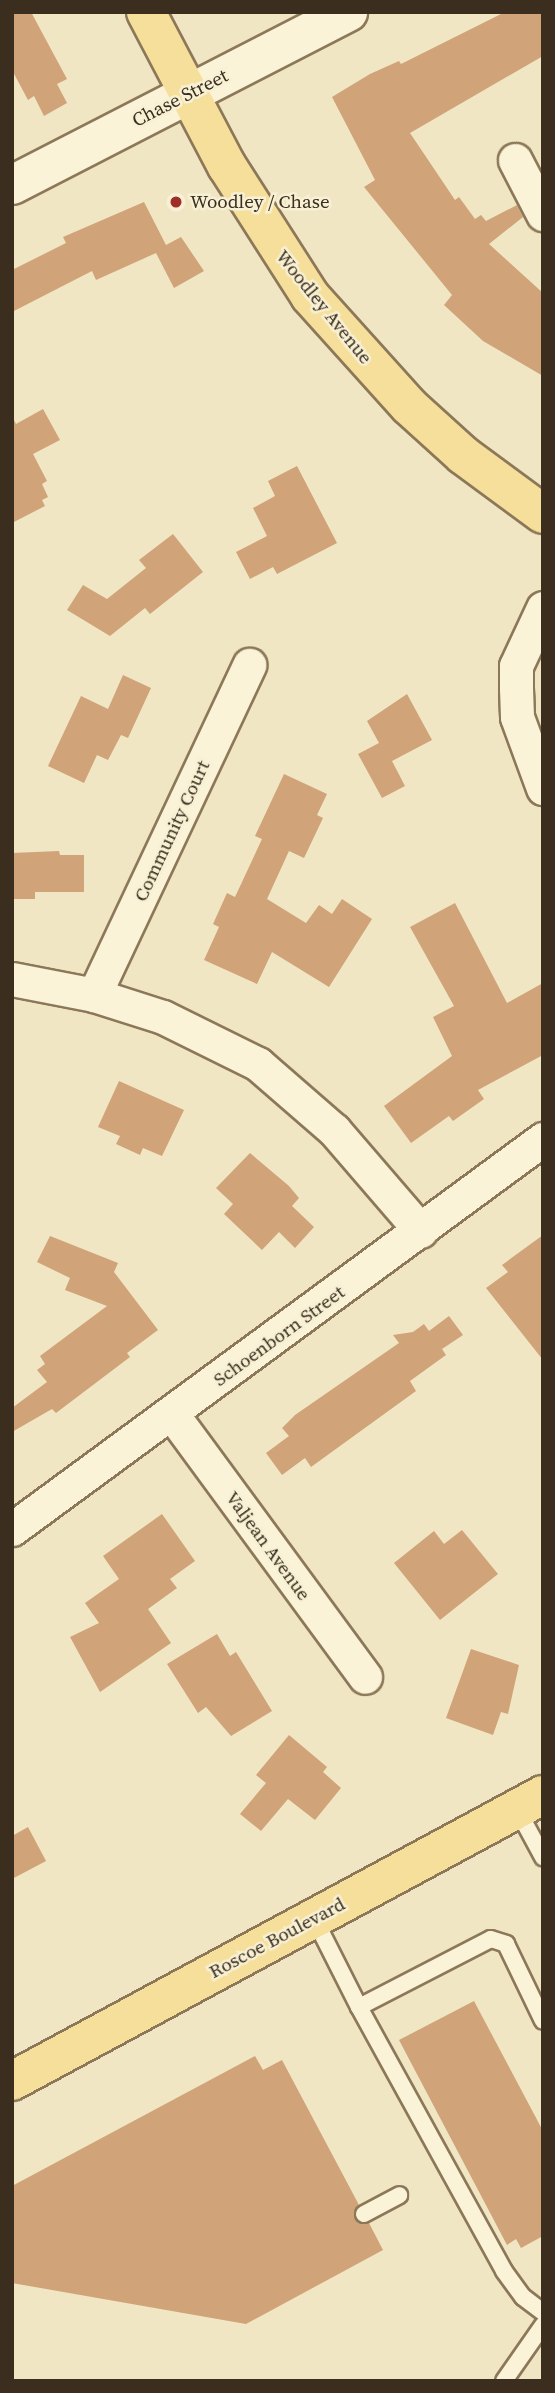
<!DOCTYPE html>
<html>
<head>
<meta charset="utf-8">
<style>
	body { margin:0 }
	#map { position:relative; width:555px; height:2393px; overflow:hidden; background:#f0e6c4; font-family:"Source Serif 4",serif }
	div>[style] { position:absolute }
	[style*='--x'] { left:calc(var(--x)*1px); top:calc(var(--y)*1px); width:calc(var(--w)*1px); rotate:calc(var(--a)*1deg) }
	.building>* { inset:0; background:#d0a378 }
	.roads { filter:drop-shadow(2px 0 #8c7859) drop-shadow(-2px 0 #8c7859) drop-shadow(0 2px #8c7859) drop-shadow(0 -2px #8c7859) }
	.service>* { height:16px; margin:-8px; padding:0 8px; transform-origin:8px; border-radius:8px; background:#faf3d8 }
	.minor>* { height:33px; margin:-16.5px; padding:0 16.5px; transform-origin:16.5px; border-radius:16.5px; background:#faf3d8 }
	.tertiary>* { height:38px; margin:-19px; padding:0 19px; transform-origin:19px; border-radius:19px; background:#faf3d8 }
	.primary>* { height:38px; margin:-19px; padding:0 19px; transform-origin:19px; border-radius:19px; background:#f5df9a }
	.dots>* { width:19px; height:19px; translate:-50% -50%; box-sizing:border-box; border:4px solid #f7f0d4; border-radius:50% }
	span { translate:-50% -50%; white-space:nowrap; text-align:center; line-height:1.15; -webkit-text-stroke:5px #f7f0d4; paint-order:stroke }
	.street-label { font-size:19px; color:#3b2e1e }
	.poi-label { font-size:19px; color:#3b2e1e }
	.left { translate:0 -50%; text-align:left }
	.frame { position:absolute; inset:0; border:14px solid #3b2e1e; pointer-events:none }
</style>
</head>
<body>
<div id="map">
	<div class="building">
		<div style="clip-path:polygon(12px 12px,31px 12px,67px 79px,57px 84px,67px 103px,44px 116px,34px 96px,28px 100px,12px 70px)"></div>
		<div style="clip-path:polygon(505px 12px,543px 12px,543px 56px,410px 133px,455px 200px,459px 197px,475px 219px,481px 215px,486px 221px,517px 205px,523px 217px,489px 244px,543px 293px,543px 376px,483px 341px,444px 305px,452px 295px,364px 187px,375px 180px,332px 97px,370px 74px,399px 61px,401px 64px)"></div>
		<div style="clip-path:polygon(144px 202px,166px 245px,181px 237px,204px 271px,174px 288px,156px 253px,96px 280px,92px 271px,12px 312px,12px 270px,66px 243px,63px 237px)"></div>
		<div style="clip-path:polygon(43px 409px,60px 440px,33px 454px,47px 481px,42px 484px,48px 497px,42px 500px,45px 506px,12px 523px,12px 416px,16px 424px)"></div>
		<div style="clip-path:polygon(297px 466px,337px 543px,277px 574px,273px 567px,250px 579px,236px 552px,267px 536px,253px 508px,275px 496px,268px 481px)"></div>
		<div style="clip-path:polygon(173px 534px,203px 572px,150px 614px,145px 608px,110px 636px,67px 610px,83px 585px,107px 599px,146px 568px,139px 560px)"></div>
		<div style="clip-path:polygon(123px 675px,151px 688px,128px 738px,121px 735px,108px 760px,97px 755px,84px 783px,48px 766px,81px 696px,108px 709px)"></div>
		<div style="clip-path:polygon(407px 694px,432px 740px,392px 761px,405px 786px,382px 798px,358px 754px,379px 743px,367px 721px)"></div>
		<div style="clip-path:polygon(284px 774px,327px 794px,317px 815px,323px 818px,304px 858px,289px 851px,267px 899px,306px 923px,319px 905px,332px 914px,342px 899px,372px 919px,329px 987px,272px 952px,257px 984px,204px 960px,219px 927px,213px 924px,227px 893px,235px 897px,262px 839px,255px 836px)"></div>
		<div style="clip-path:polygon(59px 851px,60px 855px,84px 855px,84px 892px,35px 892px,35px 899px,12px 899px,12px 853px)"></div>
		<div style="clip-path:polygon(455px 903px,507px 1003px,543px 983px,543px 1055px,478px 1090px,484px 1099px,453px 1121px,449px 1116px,411px 1143px,384px 1106px,452px 1056px,433px 1017px,454px 1006px,410px 927px)"></div>
		<div style="clip-path:polygon(119px 1081px,184px 1110px,162px 1156px,143px 1148px,140px 1155px,116px 1144px,120px 1136px,98px 1127px)"></div>
		<div style="clip-path:polygon(250px 1153px,289px 1186px,299px 1198px,292px 1206px,314px 1227px,295px 1248px,279px 1232px,262px 1250px,224px 1214px,233px 1204px,216px 1188px)"></div>
		<div style="clip-path:polygon(543px 1235px,543px 1360px,486px 1288px,508px 1272px,502px 1265px)"></div>
		<div style="clip-path:polygon(50px 1236px,118px 1263px,114px 1272px,158px 1330px,127px 1353px,130px 1357px,56px 1413px,52px 1409px,12px 1432px,12px 1408px,47px 1382px,37px 1370px,45px 1364px,40px 1356px,107px 1306px,65px 1290px,70px 1278px,37px 1262px)"></div>
		<div style="clip-path:polygon(449px 1316px,463px 1335px,442px 1349px,446px 1355px,410px 1381px,416px 1391px,311px 1467px,305px 1458px,282px 1475px,266px 1453px,289px 1436px,282px 1428px,295px 1415px,399px 1343px,393px 1335px,413px 1332px,424px 1324px,429px 1331px)"></div>
		<div style="clip-path:polygon(162px 1514px,195px 1561px,170px 1579px,177px 1588px,148px 1609px,171px 1643px,100px 1692px,70px 1637px,99px 1623px,85px 1603px,119px 1579px,103px 1556px)"></div>
		<div style="clip-path:polygon(462px 1530px,498px 1574px,440px 1620px,394px 1563px,434px 1531px,444px 1544px)"></div>
		<div style="clip-path:polygon(217px 1634px,230px 1656px,236px 1652px,272px 1711px,231px 1736px,206px 1707px,198px 1713px,167px 1664px)"></div>
		<div style="clip-path:polygon(471px 1649px,519px 1665px,508px 1714px,501px 1712px,493px 1735px,446px 1718px)"></div>
		<div style="clip-path:polygon(289px 1735px,327px 1767px,323px 1772px,341px 1788px,315px 1820px,288px 1799px,261px 1831px,240px 1814px,266px 1783px,256px 1775px)"></div>
		<div style="clip-path:polygon(28px 1827px,46px 1861px,12px 1879px,12px 1836px)"></div>
		<div style="clip-path:polygon(474px 2001px,543px 2131px,543px 2236px,521px 2248px,516px 2239px,507px 2245px,399px 2040px)"></div>
		<div style="clip-path:polygon(255px 2056px,263px 2070px,282px 2060px,359px 2205px,355px 2218px,369px 2223px,383px 2250px,246px 2324px,12px 2283px,12px 2186px)"></div>
	</div>
	<div class="roads">
		<div class="service">
			<div style="--x:517;--y:1809;--w:55;--a:61.6"></div>
			<div style="--x:314;--y:1918;--w:100;--a:63.2"></div>
			<div style="--x:359;--y:2007;--w:148;--a:-27.3"></div>
			<div style="--x:491;--y:1939;--w:16;--a:18"></div>
			<div style="--x:506;--y:1944;--w:85;--a:64.3"></div>
			<div style="--x:359;--y:2007;--w:301;--a:61.2"></div>
			<div style="--x:504;--y:2271;--w:32;--a:54"></div>
			<div style="--x:523;--y:2297;--w:25;--a:37"></div>
			<div style="--x:364;--y:2214;--w:40;--a:-28"></div>
			<div style="--x:504;--y:2381;--w:68;--a:-55.1"></div>
		</div>
		<div class="minor">
			<div style="--x:515;--y:160;--w:61;--a:62.6"></div>
			<div style="--x:543;--y:608;--w:64;--a:115"></div>
			<div style="--x:516;--y:666;--w:22;--a:90"></div>
			<div style="--x:516;--y:688;--w:29;--a:88"></div>
			<div style="--x:517;--y:717;--w:76;--a:69.9"></div>
			<div style="--x:12;--y:979;--w:84;--a:11"></div>
			<div style="--x:94;--y:995;--w:72;--a:17.7"></div>
			<div style="--x:163;--y:1017;--w:106;--a:26.3"></div>
			<div style="--x:258;--y:1064;--w:101;--a:41"></div>
			<div style="--x:334;--y:1130;--w:133;--a:49.3"></div>
			<div style="--x:94;--y:995;--w:365;--a:-64.8"></div>
			<div style="--x:172;--y:1414;--w:326;--a:53.7"></div>
			<div style="--x:12;--y:1529;--w:659;--a:-36.3"></div>
		</div>
		<div class="tertiary">
			<div style="--x:12;--y:185;--w:378;--a:-27.2"></div>
		</div>
		<div class="primary">
			<div style="--x:146;--y:12;--w:174;--a:62.3"></div>
			<div style="--x:227;--y:166;--w:154;--a:57.4"></div>
			<div style="--x:310;--y:296;--w:148;--a:48"></div>
			<div style="--x:409;--y:406;--w:73;--a:42.2"></div>
			<div style="--x:463;--y:455;--w:99;--a:36.4"></div>
			<div style="--x:12;--y:2081;--w:603;--a:-28.31"></div>
		</div>
	</div>
	<div class="dots">
		<div style="left:176px;top:202px;background:#9e2e26"></div>
	</div>
	<div class="street-label">
		<span style="left:180px;top:98px;rotate:-27deg">Chase Street</span>
		<span style="left:324px;top:307px;rotate:51deg">Woodley Avenue</span>
		<span style="left:172px;top:831px;rotate:-65deg">Community Court</span>
		<span style="left:279px;top:1336px;rotate:-36deg">Schoenborn Street</span>
		<span style="left:268px;top:1546px;rotate:54deg">Valjean Avenue</span>
		<span style="left:277px;top:1938px;rotate:-28deg">Roscoe Boulevard</span>
	</div>
	<div class="poi-label">
		<span class="left" style="left:190px;top:202px">Woodley / Chase</span>
	</div>
	<div class="frame"></div>
</div>
</body>
</html>
